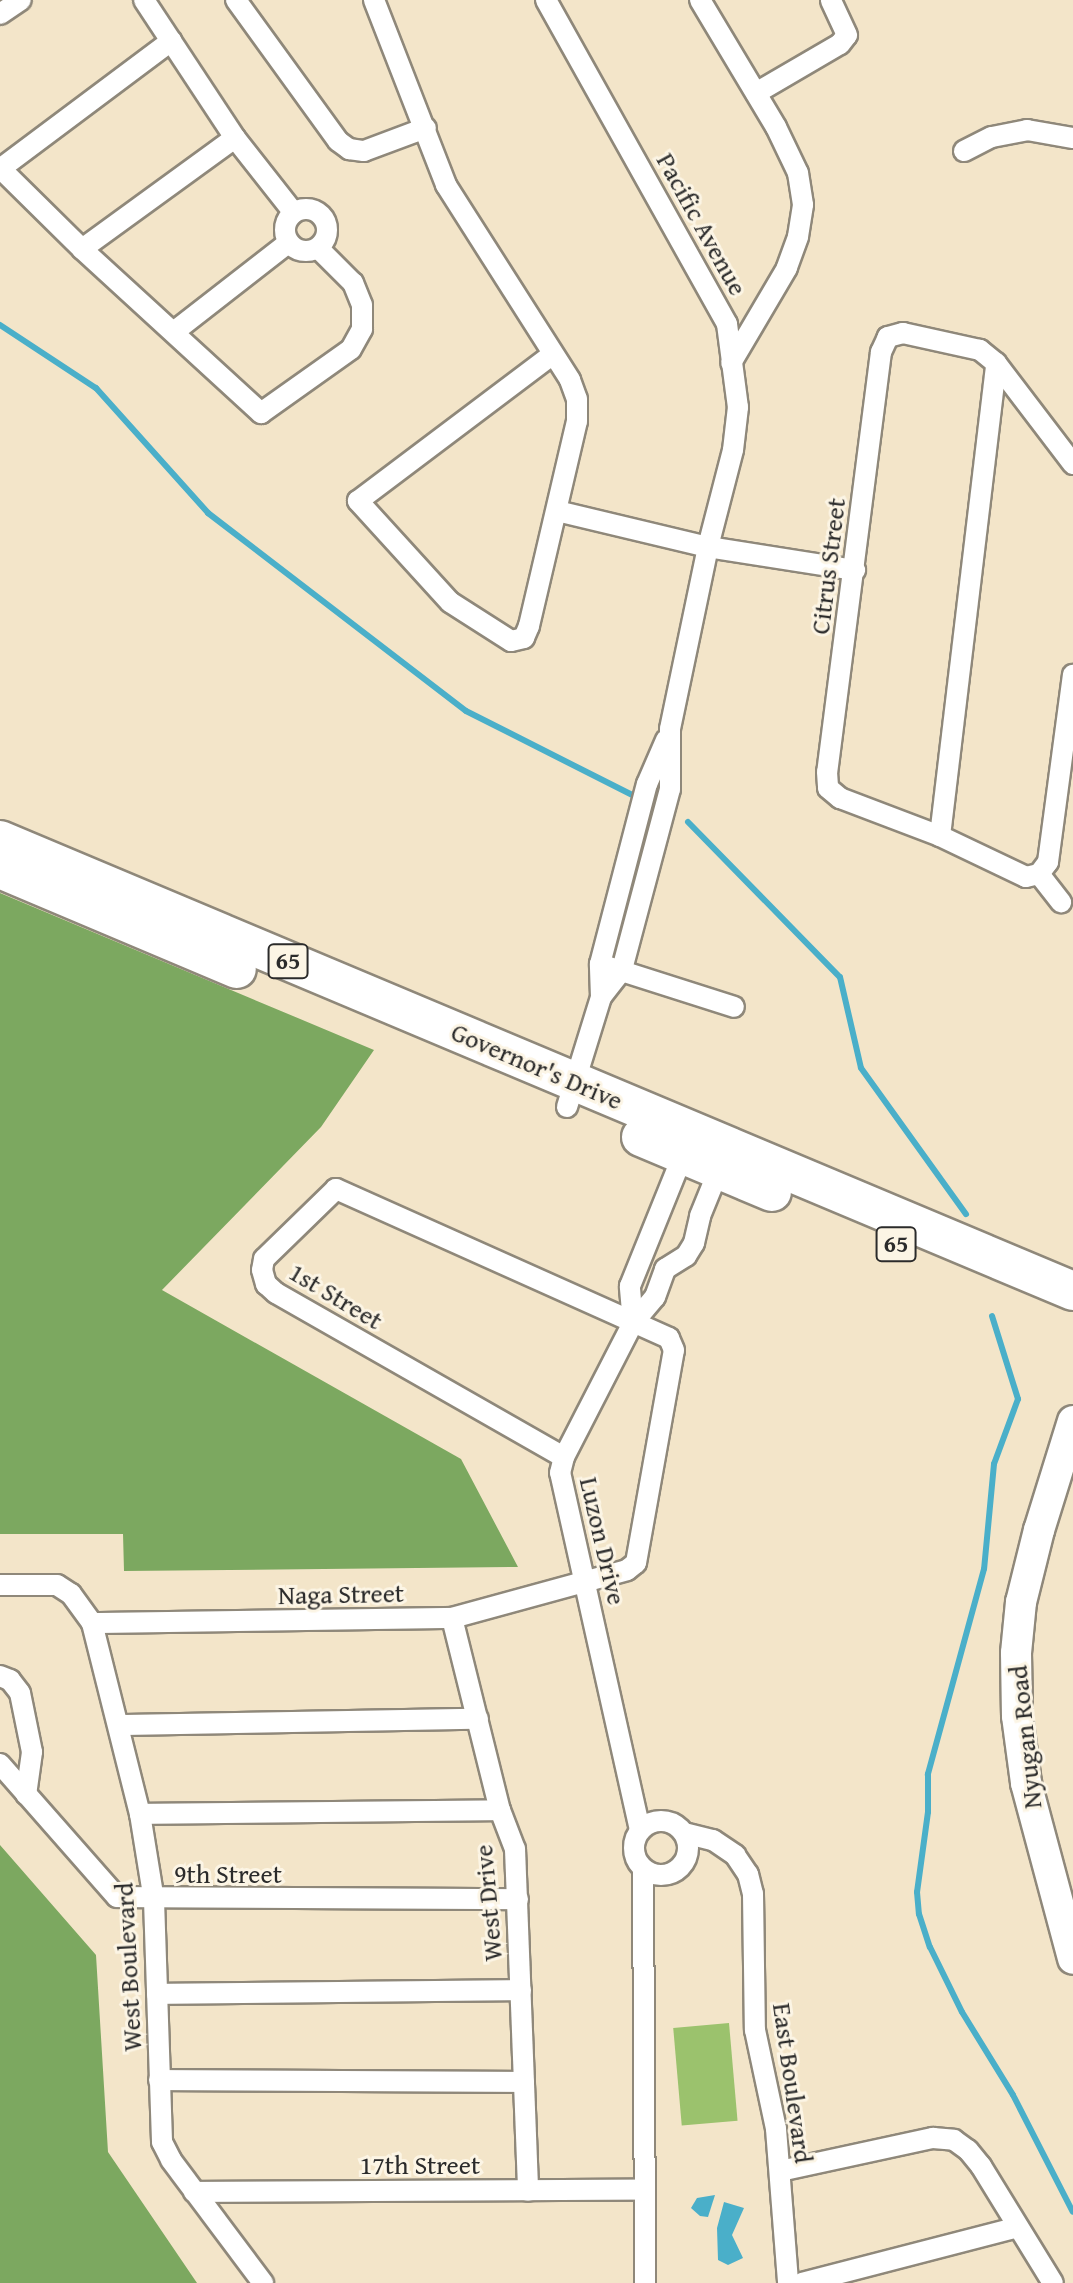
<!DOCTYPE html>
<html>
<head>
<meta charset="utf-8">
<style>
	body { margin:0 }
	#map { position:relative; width:1073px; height:2283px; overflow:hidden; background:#f3e5c9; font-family:"Gentium Book Plus",serif }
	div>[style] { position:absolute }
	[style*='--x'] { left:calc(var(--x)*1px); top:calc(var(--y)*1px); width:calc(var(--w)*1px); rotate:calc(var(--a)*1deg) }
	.green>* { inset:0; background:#9bc26d; transform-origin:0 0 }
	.forest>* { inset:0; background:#7ca860 }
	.water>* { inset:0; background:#4aafc9 }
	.stream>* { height:6px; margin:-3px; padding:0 3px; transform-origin:3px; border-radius:3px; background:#4aafc9 }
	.roads { filter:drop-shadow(2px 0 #8f887a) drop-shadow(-2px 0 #8f887a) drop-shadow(0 2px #8f887a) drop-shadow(0 -2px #8f887a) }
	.street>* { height:20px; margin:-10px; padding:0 10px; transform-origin:10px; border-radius:10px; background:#fff }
	.street>.ring { margin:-10px; padding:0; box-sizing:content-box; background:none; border:20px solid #fff; border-radius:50% }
	.secondary>* { height:30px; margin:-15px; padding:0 15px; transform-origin:15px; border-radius:15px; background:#fff }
	.highway>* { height:38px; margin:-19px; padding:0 19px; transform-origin:19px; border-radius:19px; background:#fff }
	span { translate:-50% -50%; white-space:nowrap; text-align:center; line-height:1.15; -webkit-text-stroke:6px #fcf5e5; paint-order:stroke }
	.shield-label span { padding:2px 6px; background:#fcf5e5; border:2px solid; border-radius:6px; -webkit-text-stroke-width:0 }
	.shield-label { font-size:24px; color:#2b2b2b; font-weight:700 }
	.street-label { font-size:26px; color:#2b2b2b }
</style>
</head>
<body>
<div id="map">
	<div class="green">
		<div style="left:729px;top:2023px;width:98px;height:56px;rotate:85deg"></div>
	</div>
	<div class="forest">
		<div style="clip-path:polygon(0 893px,374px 1050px,321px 1127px,162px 1290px,461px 1459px,518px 1567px,124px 1571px,123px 1534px,0 1534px)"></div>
		<div style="clip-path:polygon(0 1845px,96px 1955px,108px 2152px,197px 2283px,0 2283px)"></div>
	</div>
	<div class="water">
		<div style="clip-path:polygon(715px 2195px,708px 2217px,700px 2216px,691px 2208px,697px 2198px)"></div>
		<div style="clip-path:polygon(724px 2202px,744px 2208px,732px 2235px,743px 2258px,728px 2265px,718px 2260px,717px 2228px)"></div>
	</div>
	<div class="stream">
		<div style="--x:0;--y:325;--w:115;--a:33.3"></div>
		<div style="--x:96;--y:388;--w:168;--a:48.1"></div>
		<div style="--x:208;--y:513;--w:325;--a:37.5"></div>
		<div style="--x:466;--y:711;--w:188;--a:26.8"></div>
		<div style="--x:688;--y:822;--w:217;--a:45.6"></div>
		<div style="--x:840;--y:977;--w:93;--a:77"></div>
		<div style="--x:861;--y:1068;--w:180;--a:54.3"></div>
		<div style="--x:992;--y:1316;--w:87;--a:72.6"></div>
		<div style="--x:1018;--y:1399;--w:69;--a:110.3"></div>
		<div style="--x:994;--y:1464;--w:105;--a:95.4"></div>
		<div style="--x:984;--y:1569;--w:213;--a:105.3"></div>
		<div style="--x:928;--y:1774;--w:38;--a:90"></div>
		<div style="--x:928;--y:1812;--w:81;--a:97.8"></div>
		<div style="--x:917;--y:1892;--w:22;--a:85"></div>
		<div style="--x:919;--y:1914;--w:35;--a:72"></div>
		<div style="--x:930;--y:1947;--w:72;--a:63.8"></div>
		<div style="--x:962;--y:2012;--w:97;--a:58.4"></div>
		<div style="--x:1013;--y:2095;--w:131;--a:62.9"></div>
	</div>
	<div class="roads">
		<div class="street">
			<div style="--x:144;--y:0;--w:165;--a:56.6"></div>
			<div style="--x:235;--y:138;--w:95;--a:51.8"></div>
			<div style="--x:236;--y:0;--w:174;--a:54.1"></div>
			<div style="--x:338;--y:141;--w:14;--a:36"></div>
			<div style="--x:349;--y:149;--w:15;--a:8"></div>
			<div style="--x:364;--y:151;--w:66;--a:-20.4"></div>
			<div style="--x:374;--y:0;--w:199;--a:68.7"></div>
			<div style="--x:446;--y:185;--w:231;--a:57.5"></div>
			<div style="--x:570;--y:380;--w:20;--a:70"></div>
			<div style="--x:577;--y:399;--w:22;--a:90"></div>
			<div style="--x:577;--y:421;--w:211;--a:103.2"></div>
			<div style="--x:529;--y:626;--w:13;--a:113"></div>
			<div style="--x:524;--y:638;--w:13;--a:167"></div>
			<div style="--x:511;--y:641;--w:72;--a:-147.4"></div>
			<div style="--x:450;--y:602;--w:137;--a:-132.3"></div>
			<div style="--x:358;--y:501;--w:243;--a:-37"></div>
			<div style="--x:546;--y:0;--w:371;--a:60.8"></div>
			<div style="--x:727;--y:324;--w:84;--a:82.5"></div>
			<div style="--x:738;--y:407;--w:43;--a:96.6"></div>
			<div style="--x:733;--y:450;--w:100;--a:104.5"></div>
			<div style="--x:708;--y:547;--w:186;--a:101.8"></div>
			<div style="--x:670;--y:729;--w:60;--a:90"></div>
			<div style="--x:670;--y:789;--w:187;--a:104.9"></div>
			<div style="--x:622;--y:970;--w:34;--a:128"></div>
			<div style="--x:700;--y:0;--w:148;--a:59.1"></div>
			<div style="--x:776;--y:127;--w:51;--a:64.4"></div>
			<div style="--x:798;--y:173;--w:32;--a:81"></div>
			<div style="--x:803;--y:205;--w:32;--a:99"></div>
			<div style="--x:798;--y:237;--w:33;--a:110"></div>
			<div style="--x:787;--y:268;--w:110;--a:120.5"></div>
			<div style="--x:0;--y:14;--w:25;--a:-34"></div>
			<div style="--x:756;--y:93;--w:97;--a:-30.3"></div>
			<div style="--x:840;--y:44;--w:11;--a:-52"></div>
			<div style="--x:847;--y:35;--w:38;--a:-115"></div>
			<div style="--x:964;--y:151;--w:31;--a:-27"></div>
			<div style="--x:992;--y:137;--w:36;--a:-11"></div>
			<div style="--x:1027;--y:130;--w:47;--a:9.9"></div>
			<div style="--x:0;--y:168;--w:115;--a:44.6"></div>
			<div style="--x:82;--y:249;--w:243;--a:42.5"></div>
			<div style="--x:261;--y:413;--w:110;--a:-35.4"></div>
			<div style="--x:351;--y:349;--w:23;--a:-61"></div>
			<div style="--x:362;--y:329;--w:24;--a:-90"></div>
			<div style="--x:362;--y:305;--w:24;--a:-112"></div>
			<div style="--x:353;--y:283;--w:49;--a:-135"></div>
			<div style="--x:0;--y:169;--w:214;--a:-36.8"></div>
			<div class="ring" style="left:285px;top:209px;width:22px;height:22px"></div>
			<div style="--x:82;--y:249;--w:189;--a:-36"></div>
			<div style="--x:175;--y:331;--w:143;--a:-37.9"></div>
			<div style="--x:1073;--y:464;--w:127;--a:-127.3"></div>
			<div style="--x:996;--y:363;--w:21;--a:-141"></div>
			<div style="--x:980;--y:350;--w:79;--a:-167.6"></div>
			<div style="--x:903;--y:333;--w:16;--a:165"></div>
			<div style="--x:888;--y:337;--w:17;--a:115"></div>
			<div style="--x:881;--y:352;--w:423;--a:97.3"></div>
			<div style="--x:827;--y:772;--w:16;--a:86"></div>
			<div style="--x:828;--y:788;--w:16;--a:40"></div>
			<div style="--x:840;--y:798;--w:107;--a:20.8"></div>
			<div style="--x:940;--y:836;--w:95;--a:25.5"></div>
			<div style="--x:1026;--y:877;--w:13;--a:-13"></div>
			<div style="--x:1039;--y:874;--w:15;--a:-53"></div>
			<div style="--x:1048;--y:862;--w:189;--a:-82.4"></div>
			<div style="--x:557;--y:511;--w:155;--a:13.4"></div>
			<div style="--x:708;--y:547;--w:149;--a:8.9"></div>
			<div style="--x:940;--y:836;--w:476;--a:-83.2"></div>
			<div style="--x:1039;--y:874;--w:36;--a:52"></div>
			<div style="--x:609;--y:967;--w:131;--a:17.7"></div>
			<div style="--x:567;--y:1107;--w:115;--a:-72.8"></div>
			<div style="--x:601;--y:997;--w:33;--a:-92"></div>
			<div style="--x:600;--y:964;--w:186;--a:-75.4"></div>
			<div style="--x:647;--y:784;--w:48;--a:-66.6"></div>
			<div style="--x:633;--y:1323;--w:37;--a:-95"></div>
			<div style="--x:630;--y:1286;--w:147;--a:-68"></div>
			<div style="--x:0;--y:1585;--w:57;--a:0"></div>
			<div style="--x:57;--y:1585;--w:17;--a:33"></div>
			<div style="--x:71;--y:1594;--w:36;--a:54"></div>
			<div style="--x:92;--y:1623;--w:197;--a:75.9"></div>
			<div style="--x:140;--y:1814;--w:87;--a:80.8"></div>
			<div style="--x:154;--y:1900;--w:242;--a:88.1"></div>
			<div style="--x:162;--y:2142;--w:20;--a:63"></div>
			<div style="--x:171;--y:2160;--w:154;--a:53.2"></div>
			<div style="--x:452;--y:1618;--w:198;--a:76"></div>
			<div style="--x:500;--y:1810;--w:42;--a:69"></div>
			<div style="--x:515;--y:1849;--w:342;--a:87.8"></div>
			<div style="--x:92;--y:1623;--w:360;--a:-0.8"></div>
			<div style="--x:452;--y:1618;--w:181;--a:-15.3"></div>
			<div style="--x:627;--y:1570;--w:11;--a:-38"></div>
			<div style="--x:636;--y:1563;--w:216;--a:-79.9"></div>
			<div style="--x:674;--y:1350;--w:13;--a:-113"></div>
			<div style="--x:669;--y:1338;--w:365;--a:-155.9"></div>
			<div style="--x:336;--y:1189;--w:100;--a:135.8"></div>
			<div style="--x:264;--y:1259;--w:11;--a:100"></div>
			<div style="--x:262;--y:1270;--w:15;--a:74"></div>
			<div style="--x:266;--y:1284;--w:13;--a:42"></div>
			<div style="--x:276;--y:1293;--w:331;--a:29.7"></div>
			<div style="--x:0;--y:1676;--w:11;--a:22"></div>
			<div style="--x:10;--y:1680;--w:16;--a:52"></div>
			<div style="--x:20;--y:1693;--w:60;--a:78.5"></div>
			<div style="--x:32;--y:1752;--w:43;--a:97.9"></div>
			<div style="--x:120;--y:1725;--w:358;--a:-1"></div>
			<div style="--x:0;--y:1764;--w:177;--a:48.7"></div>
			<div style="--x:117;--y:1897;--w:401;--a:0.3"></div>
			<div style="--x:140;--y:1814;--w:360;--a:-0.6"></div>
			<div class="ring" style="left:634px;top:1821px;width:34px;height:34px"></div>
			<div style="--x:640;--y:1830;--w:366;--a:-102.6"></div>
			<div style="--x:560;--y:1473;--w:16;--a:-76"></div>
			<div style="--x:564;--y:1457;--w:151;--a:-62.8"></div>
			<div style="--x:633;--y:1323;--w:34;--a:-50"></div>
			<div style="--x:655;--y:1297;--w:30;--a:-70"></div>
			<div style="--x:665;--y:1269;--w:25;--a:-32"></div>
			<div style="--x:686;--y:1256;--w:15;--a:-58"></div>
			<div style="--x:694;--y:1243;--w:28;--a:-77"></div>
			<div style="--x:700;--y:1216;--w:58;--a:-67.8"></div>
			<div style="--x:684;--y:1833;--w:30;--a:14"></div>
			<div style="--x:713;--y:1840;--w:27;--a:34"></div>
			<div style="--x:735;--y:1855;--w:23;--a:56"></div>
			<div style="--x:748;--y:1874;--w:21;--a:76"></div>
			<div style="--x:753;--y:1894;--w:136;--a:89.2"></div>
			<div style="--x:755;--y:2030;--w:101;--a:78"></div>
			<div style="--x:776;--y:2129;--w:154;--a:85.5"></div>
			<div style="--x:643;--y:1869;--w:414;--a:89.7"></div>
			<div style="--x:157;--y:1994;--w:364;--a:-0.6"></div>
			<div style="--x:159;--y:2080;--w:365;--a:0.3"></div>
			<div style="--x:780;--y:2171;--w:157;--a:-12.2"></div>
			<div style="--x:933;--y:2138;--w:21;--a:5"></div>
			<div style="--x:954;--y:2140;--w:17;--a:36"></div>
			<div style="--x:968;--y:2150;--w:21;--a:51"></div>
			<div style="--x:981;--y:2166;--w:137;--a:58.4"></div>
			<div style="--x:194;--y:2192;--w:451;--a:-0.3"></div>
			<div style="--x:802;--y:2283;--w:223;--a:-14.5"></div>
		</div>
		<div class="secondary">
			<div style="--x:1073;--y:1421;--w:114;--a:107.3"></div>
			<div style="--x:1039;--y:1530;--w:74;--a:104"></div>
			<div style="--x:1021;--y:1602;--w:51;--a:95.6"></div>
			<div style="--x:1016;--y:1653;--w:63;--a:89.1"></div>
			<div style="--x:1017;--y:1716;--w:68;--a:82.3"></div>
			<div style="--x:1026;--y:1783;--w:182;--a:75"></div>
		</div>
		<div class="highway">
			<div style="--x:0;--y:840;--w:1164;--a:22.8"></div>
			<div style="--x:0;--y:869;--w:257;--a:22.9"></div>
			<div style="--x:641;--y:1137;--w:142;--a:22.8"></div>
		</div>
	</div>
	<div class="shield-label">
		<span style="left:288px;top:961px">65</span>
		<span style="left:896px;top:1244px">65</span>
	</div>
	<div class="street-label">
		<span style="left:702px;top:224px;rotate:61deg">Pacific Avenue</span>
		<span style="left:828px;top:566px;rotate:-83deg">Citrus Street</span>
		<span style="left:537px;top:1066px;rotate:23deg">Governor's Drive</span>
		<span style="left:336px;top:1296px;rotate:31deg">1st Street</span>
		<span style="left:603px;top:1541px;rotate:77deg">Luzon Drive</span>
		<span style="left:341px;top:1594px;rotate:-1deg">Naga Street</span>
		<span style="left:1025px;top:1737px;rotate:-96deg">Nyugan Road</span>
		<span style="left:228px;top:1874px">9th Street</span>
		<span style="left:488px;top:1903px;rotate:-95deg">West Drive</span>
		<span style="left:128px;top:1967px;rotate:-93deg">West Boulevard</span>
		<span style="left:793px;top:2083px;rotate:82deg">East Boulevard</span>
		<span style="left:420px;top:2165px">17th Street</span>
	</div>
</div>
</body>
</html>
